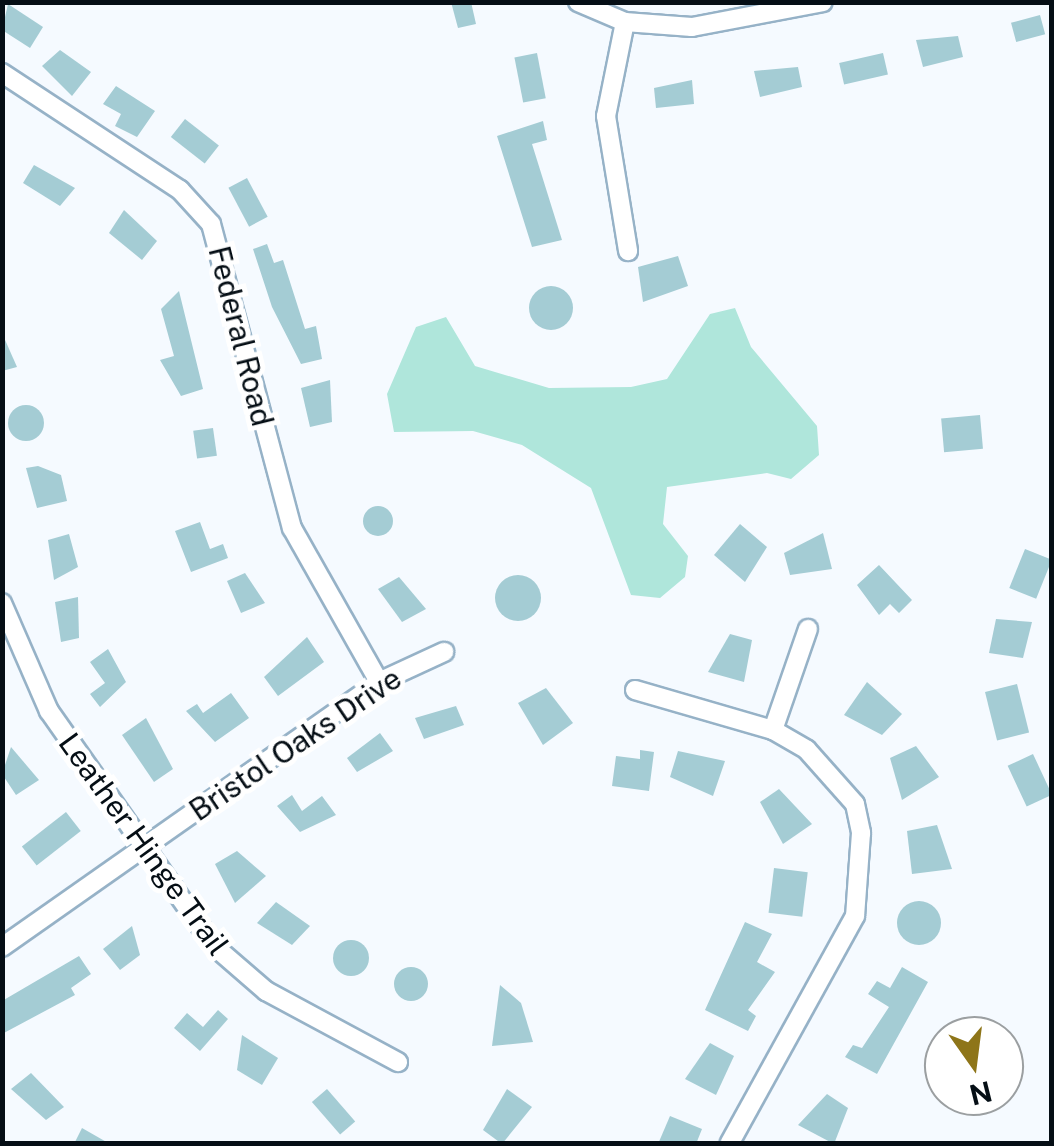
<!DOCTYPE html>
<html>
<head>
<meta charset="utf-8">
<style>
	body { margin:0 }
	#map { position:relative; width:1054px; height:1146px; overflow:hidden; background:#f5faff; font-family:"Public Sans",sans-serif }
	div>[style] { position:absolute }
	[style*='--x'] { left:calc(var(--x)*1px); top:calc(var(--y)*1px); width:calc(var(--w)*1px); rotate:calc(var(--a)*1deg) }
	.water>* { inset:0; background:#afe6db }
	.building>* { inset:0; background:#a4ccd4; transform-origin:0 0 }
	.round { border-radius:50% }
	.roads { filter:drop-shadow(2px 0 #96b2c7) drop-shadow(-2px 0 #96b2c7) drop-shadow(0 2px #96b2c7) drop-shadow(0 -2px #96b2c7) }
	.minor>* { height:18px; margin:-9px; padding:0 9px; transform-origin:9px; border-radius:9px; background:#fff }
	span { translate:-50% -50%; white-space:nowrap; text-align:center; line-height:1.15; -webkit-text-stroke:10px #fff; paint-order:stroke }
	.street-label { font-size:30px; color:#050e15 }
	.frame { position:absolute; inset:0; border:5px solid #050e15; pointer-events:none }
	.north { position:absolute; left:924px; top:1016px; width:100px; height:100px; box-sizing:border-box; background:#fff; border:2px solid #9b9fa1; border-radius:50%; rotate:166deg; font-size:28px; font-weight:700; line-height:40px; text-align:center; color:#050e15 }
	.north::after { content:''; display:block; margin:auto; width:35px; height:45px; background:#8e7519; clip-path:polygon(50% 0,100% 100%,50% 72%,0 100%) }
</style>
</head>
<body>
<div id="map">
	<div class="water">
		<div style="clip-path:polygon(735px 308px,751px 347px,817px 426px,819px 455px,791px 479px,767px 473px,667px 487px,663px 524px,688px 556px,685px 577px,660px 598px,631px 595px,591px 488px,522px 445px,473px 431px,394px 432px,387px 394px,416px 327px,446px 317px,475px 366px,549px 388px,631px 387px,667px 379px,710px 314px)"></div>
	</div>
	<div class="building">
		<div style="clip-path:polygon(451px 2px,471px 2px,476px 24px,458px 28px)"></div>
		<div style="clip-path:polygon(8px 4px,43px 27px,30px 48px,2px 30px)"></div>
		<div style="left:1040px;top:15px;width:20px;height:30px;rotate:75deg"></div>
		<div style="clip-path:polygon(958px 36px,963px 57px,923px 67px,916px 40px)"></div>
		<div style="clip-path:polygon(60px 50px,91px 72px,72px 96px,42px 66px)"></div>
		<div style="left:537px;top:53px;width:46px;height:23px;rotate:79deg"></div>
		<div style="left:883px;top:53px;width:22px;height:45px;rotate:77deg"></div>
		<div style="clip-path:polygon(798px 67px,802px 87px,760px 97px,754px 71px)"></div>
		<div style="clip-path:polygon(692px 80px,694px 104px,656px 108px,654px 88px)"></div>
		<div style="clip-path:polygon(116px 86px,155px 111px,137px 137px,115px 126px,121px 114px,103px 104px)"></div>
		<div style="left:185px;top:119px;width:43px;height:23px;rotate:38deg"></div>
		<div style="clip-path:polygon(543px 121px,547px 140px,532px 144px,562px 240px,532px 247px,497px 136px)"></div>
		<div style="clip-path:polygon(34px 165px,75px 188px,60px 206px,23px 183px)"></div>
		<div style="left:247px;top:178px;width:44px;height:21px;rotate:62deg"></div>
		<div style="clip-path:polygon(124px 210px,157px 241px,142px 260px,109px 233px)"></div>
		<div style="clip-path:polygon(267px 244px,274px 263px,283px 260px,305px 329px,316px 326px,322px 359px,301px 364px,272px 307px,253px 249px)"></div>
		<div style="clip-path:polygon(678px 256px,688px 286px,643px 302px,638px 267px)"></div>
		<div class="round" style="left:529px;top:286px;width:44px;height:44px"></div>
		<div style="clip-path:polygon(179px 291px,203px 389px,181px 396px,160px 360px,174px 356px,161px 309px)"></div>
		<div style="clip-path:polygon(2px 333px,17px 367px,2px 371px)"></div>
		<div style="clip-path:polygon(330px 380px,332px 422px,310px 427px,301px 388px)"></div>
		<div class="round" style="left:8px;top:405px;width:36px;height:36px"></div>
		<div style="left:980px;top:415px;width:34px;height:39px;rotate:85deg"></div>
		<div style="left:213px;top:428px;width:28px;height:20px;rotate:82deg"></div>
		<div style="clip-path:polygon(38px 466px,61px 475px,67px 501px,37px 508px,26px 468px)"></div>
		<div class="round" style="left:363px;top:506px;width:30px;height:30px"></div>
		<div style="clip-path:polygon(200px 522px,210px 549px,223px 544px,228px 558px,191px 572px,175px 531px)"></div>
		<div style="clip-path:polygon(740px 524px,767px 547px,745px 582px,714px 555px)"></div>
		<div style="clip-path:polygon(823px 533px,832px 569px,790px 575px,784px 553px)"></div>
		<div style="clip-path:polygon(69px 534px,78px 567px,54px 580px,48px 540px)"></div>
		<div style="left:1025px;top:549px;width:29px;height:42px;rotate:22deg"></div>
		<div style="clip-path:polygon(879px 565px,912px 600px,899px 613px,890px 604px,879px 615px,857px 585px)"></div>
		<div style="clip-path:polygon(245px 573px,265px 603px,241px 613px,227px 581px)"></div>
		<div class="round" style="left:495px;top:575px;width:46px;height:46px"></div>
		<div style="clip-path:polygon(399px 577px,426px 609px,402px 622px,378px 589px)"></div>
		<div style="clip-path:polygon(78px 597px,79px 638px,61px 642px,55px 602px)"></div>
		<div style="clip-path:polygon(996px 619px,1032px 622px,1023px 658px,989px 653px)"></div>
		<div style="clip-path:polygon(730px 634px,752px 640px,744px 682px,708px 672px)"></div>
		<div style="clip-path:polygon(307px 637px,324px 662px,278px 696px,264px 677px)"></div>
		<div style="clip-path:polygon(108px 649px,126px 682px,100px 707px,90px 694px,105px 683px,90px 662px)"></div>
		<div style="clip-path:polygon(867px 682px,902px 714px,882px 735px,844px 715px)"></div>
		<div style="left:1017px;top:684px;width:50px;height:33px;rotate:76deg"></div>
		<div style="clip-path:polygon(546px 688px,573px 723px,543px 745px,518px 703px)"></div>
		<div style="clip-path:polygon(231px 693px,249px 718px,215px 742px,186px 711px,197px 704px,203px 713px)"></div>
		<div style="clip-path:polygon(456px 706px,464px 725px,424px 739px,415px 718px)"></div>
		<div style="clip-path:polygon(146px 718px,173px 769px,154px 782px,122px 735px)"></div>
		<div style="clip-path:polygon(380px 733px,393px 751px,357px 772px,347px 758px)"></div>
		<div style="clip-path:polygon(916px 746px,939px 777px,902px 800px,890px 758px)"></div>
		<div style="clip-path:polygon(11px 747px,39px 780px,16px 795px,2px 774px)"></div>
		<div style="clip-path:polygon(640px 750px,654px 752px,649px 791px,612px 786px,616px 756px,640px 759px)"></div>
		<div style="clip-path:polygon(678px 751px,725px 761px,713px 796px,670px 777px)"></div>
		<div style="left:1033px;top:754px;width:45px;height:28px;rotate:65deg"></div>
		<div style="clip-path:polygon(779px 789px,812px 824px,783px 844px,760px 802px)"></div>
		<div style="clip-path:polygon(292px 795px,302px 811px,322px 796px,336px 815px,300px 832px,277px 806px)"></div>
		<div style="left:66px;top:812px;width:24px;height:56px;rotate:52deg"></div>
		<div style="clip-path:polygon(937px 825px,952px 869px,912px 874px,907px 831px)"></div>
		<div style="clip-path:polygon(237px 851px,266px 876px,235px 903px,215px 864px)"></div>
		<div style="left:774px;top:868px;width:34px;height:45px;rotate:7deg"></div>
		<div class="round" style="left:897px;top:901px;width:44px;height:44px"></div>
		<div style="clip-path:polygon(276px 902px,310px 926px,292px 945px,257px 923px)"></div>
		<div style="clip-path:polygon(745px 922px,772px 934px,757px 962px,775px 972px,748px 1010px,756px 1016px,748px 1031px,705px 1010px)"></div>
		<div style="clip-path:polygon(132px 926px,140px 955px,120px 970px,103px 949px)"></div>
		<div class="round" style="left:333px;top:940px;width:36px;height:36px"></div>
		<div style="clip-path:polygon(79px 956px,91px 974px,71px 988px,75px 995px,2px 1034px,2px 1001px)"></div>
		<div class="round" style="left:394px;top:967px;width:34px;height:34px"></div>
		<div style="clip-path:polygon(902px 967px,928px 982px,877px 1074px,845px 1057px,853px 1045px,862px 1048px,889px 1007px,868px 994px,877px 981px,890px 988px)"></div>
		<div style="clip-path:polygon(500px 985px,521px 1003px,533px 1042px,492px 1046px)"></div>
		<div style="clip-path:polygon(218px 1010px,228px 1019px,200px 1051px,174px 1028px,187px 1013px,203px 1027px)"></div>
		<div style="clip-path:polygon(242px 1035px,278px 1058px,262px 1085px,237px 1070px)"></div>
		<div style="clip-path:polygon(710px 1043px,734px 1056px,716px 1095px,685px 1079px)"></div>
		<div style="clip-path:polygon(31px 1073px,64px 1107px,46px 1120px,11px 1089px)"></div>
		<div style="left:327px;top:1089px;width:43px;height:20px;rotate:49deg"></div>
		<div style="clip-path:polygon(507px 1089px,532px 1107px,502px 1144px,483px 1130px)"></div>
		<div style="clip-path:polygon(827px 1094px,848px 1108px,834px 1144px,798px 1125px)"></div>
		<div style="clip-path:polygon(670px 1116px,702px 1129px,696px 1144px,658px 1144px)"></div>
		<div style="clip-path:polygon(82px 1128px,110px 1144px,74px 1144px)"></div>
	</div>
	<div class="roads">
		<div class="minor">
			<div style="--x:578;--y:2;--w:51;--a:23.1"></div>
			<div style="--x:625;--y:22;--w:67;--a:4.3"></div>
			<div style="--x:692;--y:27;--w:133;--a:-10.8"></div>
			<div style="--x:625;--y:22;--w:96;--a:101.4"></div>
			<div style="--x:606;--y:116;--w:137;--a:80.7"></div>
			<div style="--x:2;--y:73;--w:213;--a:33.3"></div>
			<div style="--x:180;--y:190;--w:46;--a:47.6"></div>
			<div style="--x:211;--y:224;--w:315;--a:75.1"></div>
			<div style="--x:292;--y:528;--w:177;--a:60.5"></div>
			<div style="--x:2;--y:603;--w:118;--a:66.5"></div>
			<div style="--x:49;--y:711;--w:287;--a:54.9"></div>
			<div style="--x:214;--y:946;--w:69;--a:40.9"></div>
			<div style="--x:266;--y:991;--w:150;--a:28.3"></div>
			<div style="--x:635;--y:690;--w:144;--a:16.2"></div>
			<div style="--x:773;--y:730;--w:39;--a:30"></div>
			<div style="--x:807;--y:750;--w:72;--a:48.4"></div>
			<div style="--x:855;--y:804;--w:30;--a:78"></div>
			<div style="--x:861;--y:833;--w:83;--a:94.1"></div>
			<div style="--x:855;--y:916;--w:260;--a:118.9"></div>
			<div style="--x:773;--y:730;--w:107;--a:-70.9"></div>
			<div style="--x:2;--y:947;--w:461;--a:-35.1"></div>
			<div style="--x:379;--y:682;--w:72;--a:-24.8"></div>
		</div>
	</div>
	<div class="street-label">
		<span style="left:241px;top:336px;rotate:76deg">Federal Road</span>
		<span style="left:295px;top:744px;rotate:-34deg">Bristol Oaks Drive</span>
		<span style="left:144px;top:844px;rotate:54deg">Leather Hinge Trail</span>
	</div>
	<div class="frame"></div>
	<div class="north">N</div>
</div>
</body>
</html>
